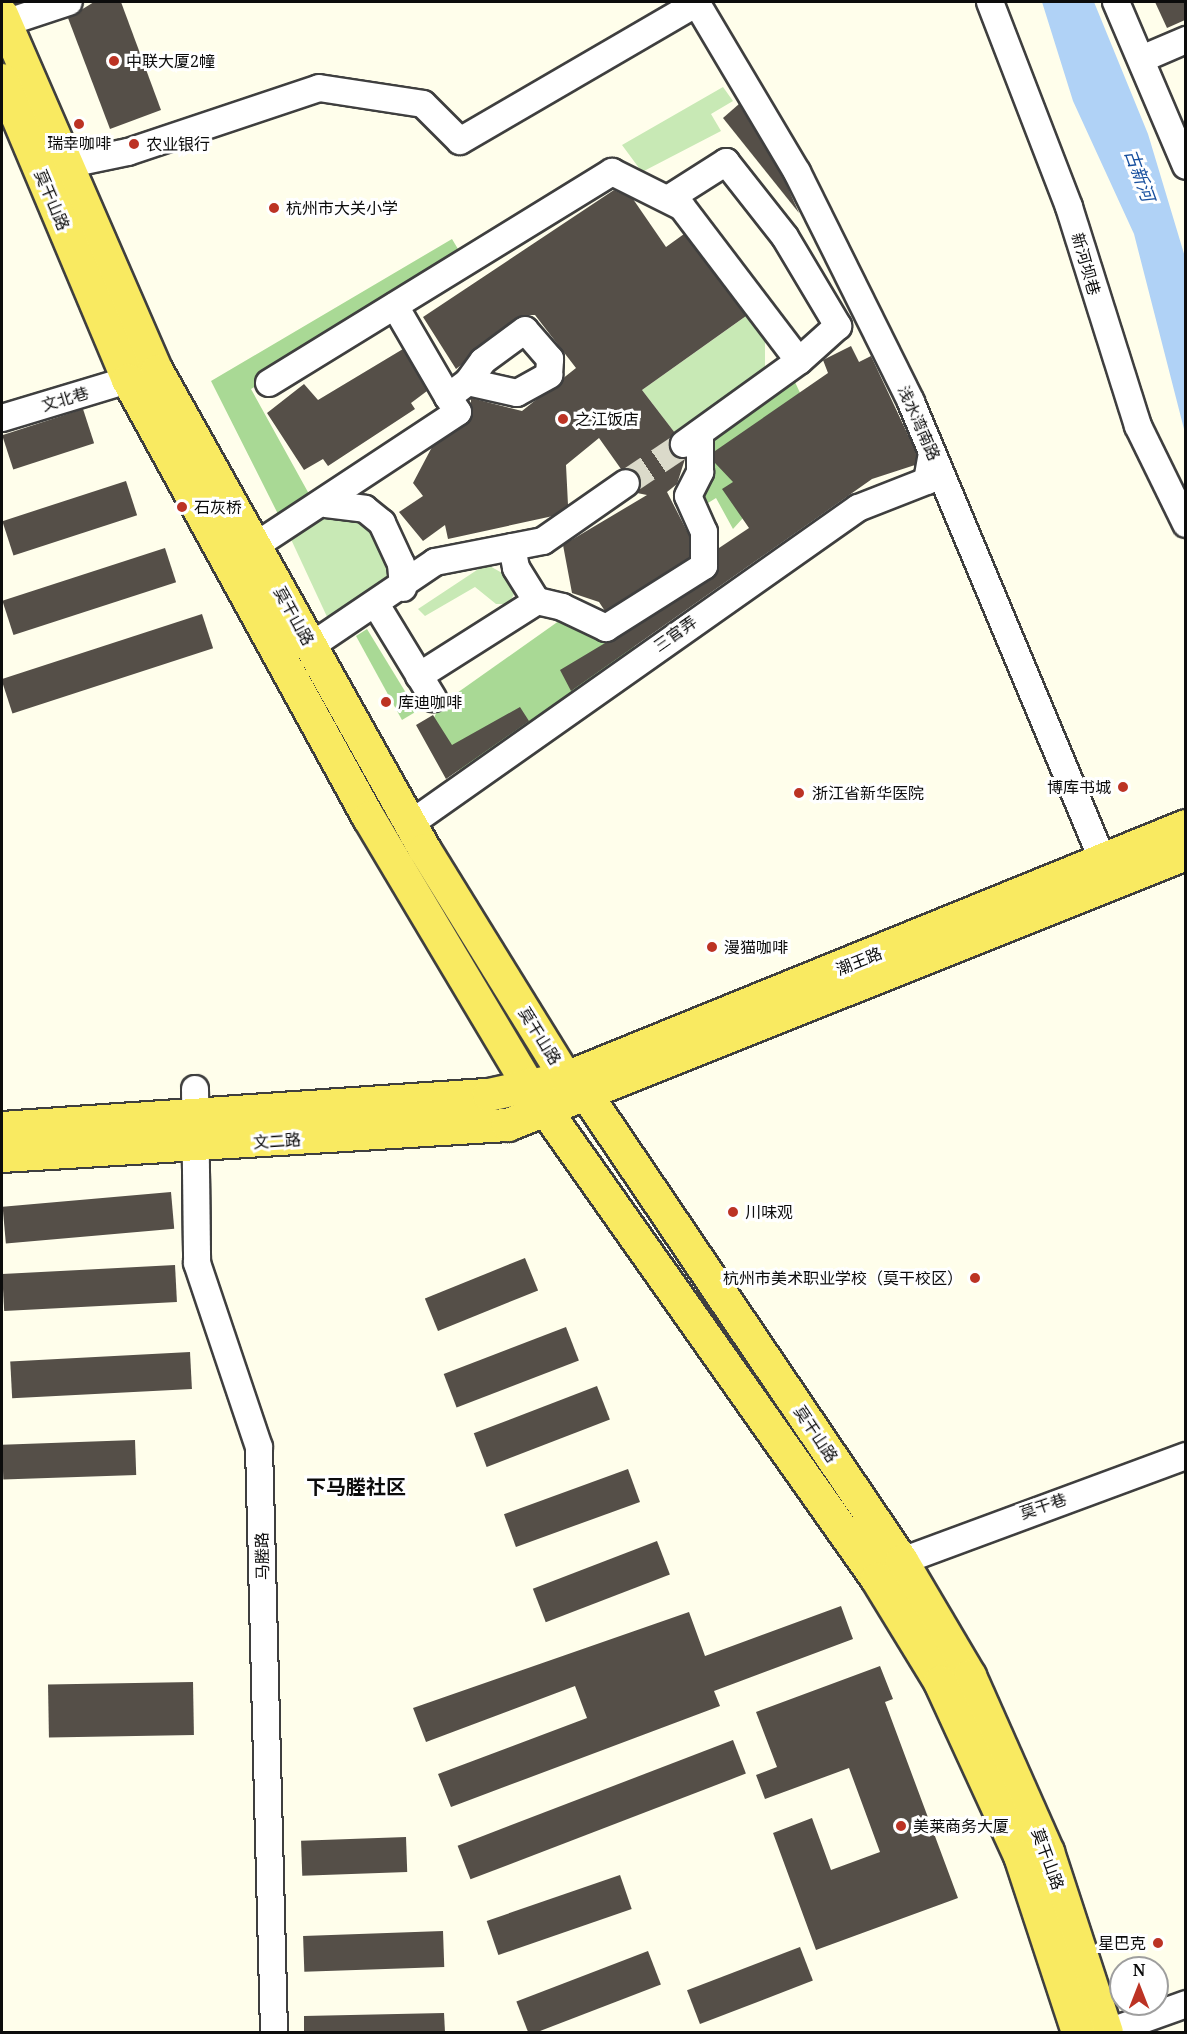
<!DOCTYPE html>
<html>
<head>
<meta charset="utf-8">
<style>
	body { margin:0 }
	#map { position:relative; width:1187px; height:2034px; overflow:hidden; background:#fffeeb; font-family:"Noto Serif","Noto Sans SC",serif }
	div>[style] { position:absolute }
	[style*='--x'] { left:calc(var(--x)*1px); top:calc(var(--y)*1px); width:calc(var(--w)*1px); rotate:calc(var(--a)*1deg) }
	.green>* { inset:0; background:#c8e9b5 }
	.forest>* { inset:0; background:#a9d995 }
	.water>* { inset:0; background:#b0d2f6 }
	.building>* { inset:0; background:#554f48; transform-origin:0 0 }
	.minor-tunnel>* { height:26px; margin-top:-13px; transform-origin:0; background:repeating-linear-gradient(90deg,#dbdaca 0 26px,transparent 0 39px) }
	.roads { filter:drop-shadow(2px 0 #3f3f3f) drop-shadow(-2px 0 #3f3f3f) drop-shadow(0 2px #3f3f3f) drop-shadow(0 -2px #3f3f3f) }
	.minor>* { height:26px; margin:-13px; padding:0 13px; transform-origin:13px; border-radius:13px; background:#fff }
	.major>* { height:32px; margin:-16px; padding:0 16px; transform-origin:16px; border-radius:16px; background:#f9ea61 }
	.dots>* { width:16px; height:16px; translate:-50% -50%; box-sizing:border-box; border:3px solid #fff; border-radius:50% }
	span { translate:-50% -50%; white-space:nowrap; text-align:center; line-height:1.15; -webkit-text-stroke:6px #fff; paint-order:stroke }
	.poi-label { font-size:16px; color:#0c0c0c }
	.left { translate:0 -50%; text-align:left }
	.right { translate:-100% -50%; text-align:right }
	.street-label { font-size:16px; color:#0c0c0c }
	.water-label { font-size:18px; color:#164e9d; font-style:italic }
	.quarter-label { font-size:20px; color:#0c0c0c; font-weight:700 }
	.frame { position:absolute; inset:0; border:3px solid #0c0c0c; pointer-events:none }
	.north { position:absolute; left:1109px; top:1956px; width:60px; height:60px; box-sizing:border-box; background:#fff; border:2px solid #9e9e9e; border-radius:50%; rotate:0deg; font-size:16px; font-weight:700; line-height:24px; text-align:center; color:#0c0c0c }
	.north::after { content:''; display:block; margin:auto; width:21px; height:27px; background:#bc3324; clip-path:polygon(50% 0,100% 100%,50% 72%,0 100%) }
</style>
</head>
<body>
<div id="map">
	<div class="green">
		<div style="clip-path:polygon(723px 87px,733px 101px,711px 114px,721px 131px,642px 172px,622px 145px)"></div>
		<div style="clip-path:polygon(749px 314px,765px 339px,765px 372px,678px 437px,642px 390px)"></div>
		<div style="clip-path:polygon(325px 514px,363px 523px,375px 532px,386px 548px,388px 566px,388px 581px,329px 621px,289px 535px)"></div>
		<div style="clip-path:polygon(486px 564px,504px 574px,514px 594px,509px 604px,496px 604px,475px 587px,425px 616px,418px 609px)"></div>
	</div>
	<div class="forest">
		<div style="clip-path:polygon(452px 239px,464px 259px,251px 389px,314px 503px,279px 516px,211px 381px)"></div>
		<div style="clip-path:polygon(795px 382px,819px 434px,733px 529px,716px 498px,700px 508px,707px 439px)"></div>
		<div style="clip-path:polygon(580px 606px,630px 634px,636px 655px,460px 771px,431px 724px,440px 705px)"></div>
		<div style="clip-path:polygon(367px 629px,417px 711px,402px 720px,356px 636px)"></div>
	</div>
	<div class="water">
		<div style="clip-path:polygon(1042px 2px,1094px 2px,1148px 134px,1185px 257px,1185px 433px,1134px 234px,1073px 101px)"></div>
	</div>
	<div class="building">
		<div style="clip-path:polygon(94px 2px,121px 2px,161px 110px,110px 129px,68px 18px)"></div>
		<div style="clip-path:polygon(1155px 2px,1185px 2px,1185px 20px,1167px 28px)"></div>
		<div style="clip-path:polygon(739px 104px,784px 179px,799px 213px,723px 118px)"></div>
		<div style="clip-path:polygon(614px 190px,633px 199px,666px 247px,684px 234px,746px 316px,642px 390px,675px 433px,672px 452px,685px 459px,677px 484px,667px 492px,689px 535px,689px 558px,605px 611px,599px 602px,572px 593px,563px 545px,647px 495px,637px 493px,638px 474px,621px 469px,599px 438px,566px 465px,568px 505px,553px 516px,448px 539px,445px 525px,423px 541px,399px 512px,423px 496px,413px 483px,432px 447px,471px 419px,471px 398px,522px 411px,576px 368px,535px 315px,524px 315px,456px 369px,423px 317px)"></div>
		<div style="clip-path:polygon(851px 346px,859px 362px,871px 356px,917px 454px,915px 465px,872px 479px,571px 691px,560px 670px,712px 579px,719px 548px,749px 528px,722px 489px,733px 482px,715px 463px,715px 451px,828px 373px,823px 360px)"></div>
		<div style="clip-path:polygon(403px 349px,427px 391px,411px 403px,415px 409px,328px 466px,323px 459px,304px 470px,267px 413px,304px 384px,318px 400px)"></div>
		<div style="left:83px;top:409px;width:36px;height:85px;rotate:72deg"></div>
		<div style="left:126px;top:481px;width:36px;height:130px;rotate:72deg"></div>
		<div style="left:165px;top:548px;width:36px;height:171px;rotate:72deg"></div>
		<div style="left:202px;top:614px;width:36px;height:211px;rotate:72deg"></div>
		<div style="clip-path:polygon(520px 707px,529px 721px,446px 779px,416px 725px,433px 715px,452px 745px)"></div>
		<div style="left:171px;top:1192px;width:37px;height:169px;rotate:85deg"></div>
		<div style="left:525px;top:1258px;width:35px;height:108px;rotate:68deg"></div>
		<div style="left:175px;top:1265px;width:37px;height:173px;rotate:87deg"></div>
		<div style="left:566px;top:1327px;width:36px;height:131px;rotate:69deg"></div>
		<div style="left:190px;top:1352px;width:37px;height:180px;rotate:87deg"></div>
		<div style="left:597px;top:1386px;width:36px;height:132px;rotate:69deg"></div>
		<div style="left:135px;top:1440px;width:35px;height:133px;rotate:88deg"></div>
		<div style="left:628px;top:1469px;width:35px;height:132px;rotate:70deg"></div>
		<div style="left:657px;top:1541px;width:36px;height:133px;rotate:69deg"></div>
		<div style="clip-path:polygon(841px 1606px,853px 1639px,714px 1691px,720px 1706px,451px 1807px,438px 1774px,587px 1718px,575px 1686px,426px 1742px,413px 1708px,689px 1612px,705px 1656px)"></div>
		<div style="clip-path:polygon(880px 1666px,893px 1699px,885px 1702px,958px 1898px,816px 1950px,773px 1833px,812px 1818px,831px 1870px,880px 1852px,849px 1768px,765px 1799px,756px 1775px,777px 1767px,756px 1712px)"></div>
		<div style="left:193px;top:1682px;width:53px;height:145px;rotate:89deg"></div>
		<div style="left:733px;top:1740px;width:36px;height:295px;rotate:69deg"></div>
		<div style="left:406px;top:1837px;width:35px;height:105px;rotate:88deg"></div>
		<div style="left:620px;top:1875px;width:36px;height:141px;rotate:71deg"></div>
		<div style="left:443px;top:1931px;width:36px;height:140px;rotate:88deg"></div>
		<div style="left:800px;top:1947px;width:36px;height:121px;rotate:69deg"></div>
		<div style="left:648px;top:1951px;width:36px;height:141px;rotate:69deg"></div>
		<div style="clip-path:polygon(444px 2013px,445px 2032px,304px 2032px,304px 2016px)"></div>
	</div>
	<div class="minor-tunnel">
		<div style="--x:626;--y:483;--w:70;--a:-33.9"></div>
	</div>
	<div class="roads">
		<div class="minor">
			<div style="--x:696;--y:2;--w:198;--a:59.3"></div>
			<div style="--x:797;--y:172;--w:257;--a:63.6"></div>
			<div style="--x:911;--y:402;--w:500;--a:67.3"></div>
			<div style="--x:990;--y:2;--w:220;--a:68.9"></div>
			<div style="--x:1069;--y:207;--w:230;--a:72.5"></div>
			<div style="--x:1138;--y:426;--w:109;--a:63.9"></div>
			<div style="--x:1116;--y:2;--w:178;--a:66.9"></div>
			<div style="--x:5;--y:23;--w:67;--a:-18.2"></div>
			<div style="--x:1144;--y:58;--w:46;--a:-23.2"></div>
			<div style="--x:65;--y:165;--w:64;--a:-11.7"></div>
			<div style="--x:128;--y:152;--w:201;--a:-18.5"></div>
			<div style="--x:319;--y:88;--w:105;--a:8.7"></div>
			<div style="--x:423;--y:104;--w:52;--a:45"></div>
			<div style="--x:460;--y:141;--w:274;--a:-30.2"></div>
			<div style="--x:668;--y:199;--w:69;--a:-32.5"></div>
			<div style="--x:726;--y:162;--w:95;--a:51.8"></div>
			<div style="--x:785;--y:237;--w:104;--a:59.2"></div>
			<div style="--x:838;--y:326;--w:52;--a:138.1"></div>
			<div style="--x:395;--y:306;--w:105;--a:59.8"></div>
			<div style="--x:269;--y:383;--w:403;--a:-31.6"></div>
			<div style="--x:612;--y:172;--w:78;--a:26.6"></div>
			<div style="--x:682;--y:207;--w:193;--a:52.8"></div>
			<div style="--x:799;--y:361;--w:142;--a:144.2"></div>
			<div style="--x:2;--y:418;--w:132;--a:-16.8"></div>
			<div style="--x:326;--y:504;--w:39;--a:7"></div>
			<div style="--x:365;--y:509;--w:22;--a:39"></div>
			<div style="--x:382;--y:523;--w:45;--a:65.1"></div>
			<div style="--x:401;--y:564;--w:24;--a:85"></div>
			<div style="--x:255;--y:546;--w:243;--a:-33.4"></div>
			<div style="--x:458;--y:412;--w:18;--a:-124"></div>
			<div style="--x:448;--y:397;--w:25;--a:-37"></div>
			<div style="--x:468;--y:382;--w:50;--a:12.7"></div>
			<div style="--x:517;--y:393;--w:37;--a:-29"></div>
			<div style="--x:549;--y:375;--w:16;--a:-86"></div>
			<div style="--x:550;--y:359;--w:38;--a:-131"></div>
			<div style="--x:525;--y:330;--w:52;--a:143.6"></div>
			<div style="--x:483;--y:361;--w:26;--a:126"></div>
			<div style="--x:512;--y:547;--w:21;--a:79"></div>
			<div style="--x:516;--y:568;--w:39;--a:58"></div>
			<div style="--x:537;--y:601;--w:26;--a:13"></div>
			<div style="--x:562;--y:607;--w:49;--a:25.5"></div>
			<div style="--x:606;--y:628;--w:116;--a:-32.3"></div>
			<div style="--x:704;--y:566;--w:34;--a:-90"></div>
			<div style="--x:704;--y:532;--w:39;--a:-114"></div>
			<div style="--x:688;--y:496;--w:27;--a:-63"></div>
			<div style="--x:700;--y:472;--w:39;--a:-90"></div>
			<div style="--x:377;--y:606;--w:108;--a:58.7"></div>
			<div style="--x:311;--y:646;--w:150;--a:-34.1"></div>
			<div style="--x:435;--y:562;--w:110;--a:-11"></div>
			<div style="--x:543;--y:541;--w:101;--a:-34.9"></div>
			<div style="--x:419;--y:676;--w:140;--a:-32.4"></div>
			<div style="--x:410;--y:824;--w:548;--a:-35.2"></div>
			<div style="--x:858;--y:508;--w:74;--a:-21.4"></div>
			<div style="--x:927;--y:481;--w:28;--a:-80"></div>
			<div style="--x:195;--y:1089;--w:174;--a:89.3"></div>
			<div style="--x:197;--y:1263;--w:194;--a:71.4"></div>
			<div style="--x:259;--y:1447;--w:585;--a:88.53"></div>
			<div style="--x:902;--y:1561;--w:303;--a:-20.3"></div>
			<div style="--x:1108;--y:2032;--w:83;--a:-19.7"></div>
		</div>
		<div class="major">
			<div style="--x:2;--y:15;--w:388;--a:66.5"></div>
			<div style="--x:157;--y:371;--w:549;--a:60.77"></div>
			<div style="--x:425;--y:850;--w:268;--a:58.3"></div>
			<div style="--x:566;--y:1078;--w:29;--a:41"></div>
			<div style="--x:588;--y:1097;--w:560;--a:55.91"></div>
			<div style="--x:902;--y:1561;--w:134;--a:59.4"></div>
			<div style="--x:970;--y:1676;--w:193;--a:66.1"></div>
			<div style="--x:1048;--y:1852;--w:189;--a:71.9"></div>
			<div style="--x:2;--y:80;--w:325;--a:67.2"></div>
			<div style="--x:128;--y:380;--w:500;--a:61.2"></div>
			<div style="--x:369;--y:818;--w:311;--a:59.2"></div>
			<div style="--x:528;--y:1085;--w:605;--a:54.76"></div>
			<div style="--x:877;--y:1579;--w:121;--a:58.5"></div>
			<div style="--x:940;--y:1682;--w:192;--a:65.3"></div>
			<div style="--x:1020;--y:1856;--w:185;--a:71.8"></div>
			<div style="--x:2;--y:1128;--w:488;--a:-3.9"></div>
			<div style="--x:489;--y:1095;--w:79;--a:-12.4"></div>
			<div style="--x:566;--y:1078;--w:669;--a:-22.12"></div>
			<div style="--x:2;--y:1156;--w:507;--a:-3.51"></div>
			<div style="--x:508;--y:1125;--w:730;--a:-21.79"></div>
		</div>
	</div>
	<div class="dots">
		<div style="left:114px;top:61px;background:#bc3324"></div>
		<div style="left:79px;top:124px;background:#bc3324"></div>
		<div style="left:134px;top:144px;background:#bc3324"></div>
		<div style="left:274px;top:208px;background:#bc3324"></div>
		<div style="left:563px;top:419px;background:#bc3324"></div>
		<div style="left:182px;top:507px;background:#bc3324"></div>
		<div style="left:386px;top:702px;background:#bc3324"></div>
		<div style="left:1123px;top:787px;background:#bc3324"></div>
		<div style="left:799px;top:793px;background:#bc3324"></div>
		<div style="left:712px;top:947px;background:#bc3324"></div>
		<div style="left:733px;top:1212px;background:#bc3324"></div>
		<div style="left:975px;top:1278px;background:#bc3324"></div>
		<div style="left:901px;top:1826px;background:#bc3324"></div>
		<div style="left:1158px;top:1943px;background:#bc3324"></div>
	</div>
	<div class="poi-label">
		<span class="left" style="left:126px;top:61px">中联大厦2幢</span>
		<span style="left:79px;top:143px">瑞幸咖啡</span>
		<span class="left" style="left:146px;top:144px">农业银行</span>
		<span class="left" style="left:286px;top:208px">杭州市大关小学</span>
		<span class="left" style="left:575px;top:419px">之江饭店</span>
		<span class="left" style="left:194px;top:507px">石灰桥</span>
		<span class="left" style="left:398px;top:702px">库迪咖啡</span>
		<span class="right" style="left:1111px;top:787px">博库书城</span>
		<span class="left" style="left:812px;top:793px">浙江省新华医院</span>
		<span class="left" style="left:724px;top:947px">漫猫咖啡</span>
		<span class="left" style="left:745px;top:1212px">川味观</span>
		<span class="right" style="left:963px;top:1278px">杭州市美术职业学校（莫干校区）</span>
		<span class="left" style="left:913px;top:1826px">美莱商务大厦</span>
		<span class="right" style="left:1146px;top:1943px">星巴克</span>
	</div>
	<div class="street-label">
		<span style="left:52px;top:200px;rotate:67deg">莫干山路</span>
		<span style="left:1086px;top:264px;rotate:74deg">新河坝巷</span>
		<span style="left:65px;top:399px;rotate:-17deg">文北巷</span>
		<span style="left:919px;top:423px;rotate:66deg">浅水湾南路</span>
		<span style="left:294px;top:616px;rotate:61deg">莫干山路</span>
		<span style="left:675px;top:634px;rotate:-35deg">三官弄</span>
		<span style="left:859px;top:961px;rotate:-22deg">潮王路</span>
		<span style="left:540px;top:1036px;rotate:58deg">莫干山路</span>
		<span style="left:277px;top:1141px;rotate:-4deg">文二路</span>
		<span style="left:816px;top:1434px;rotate:56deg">莫干山路</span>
		<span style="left:1043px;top:1506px;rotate:-19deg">莫干巷</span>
		<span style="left:262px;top:1556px;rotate:-91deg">马塍路</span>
		<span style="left:1048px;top:1859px;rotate:70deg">莫干山路</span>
	</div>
	<div class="water-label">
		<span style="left:1140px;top:175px;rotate:70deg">古新河</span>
	</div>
	<div class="quarter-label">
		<span style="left:356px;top:1486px">下马塍社区</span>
	</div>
	<div class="frame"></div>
	<div class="north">N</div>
</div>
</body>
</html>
